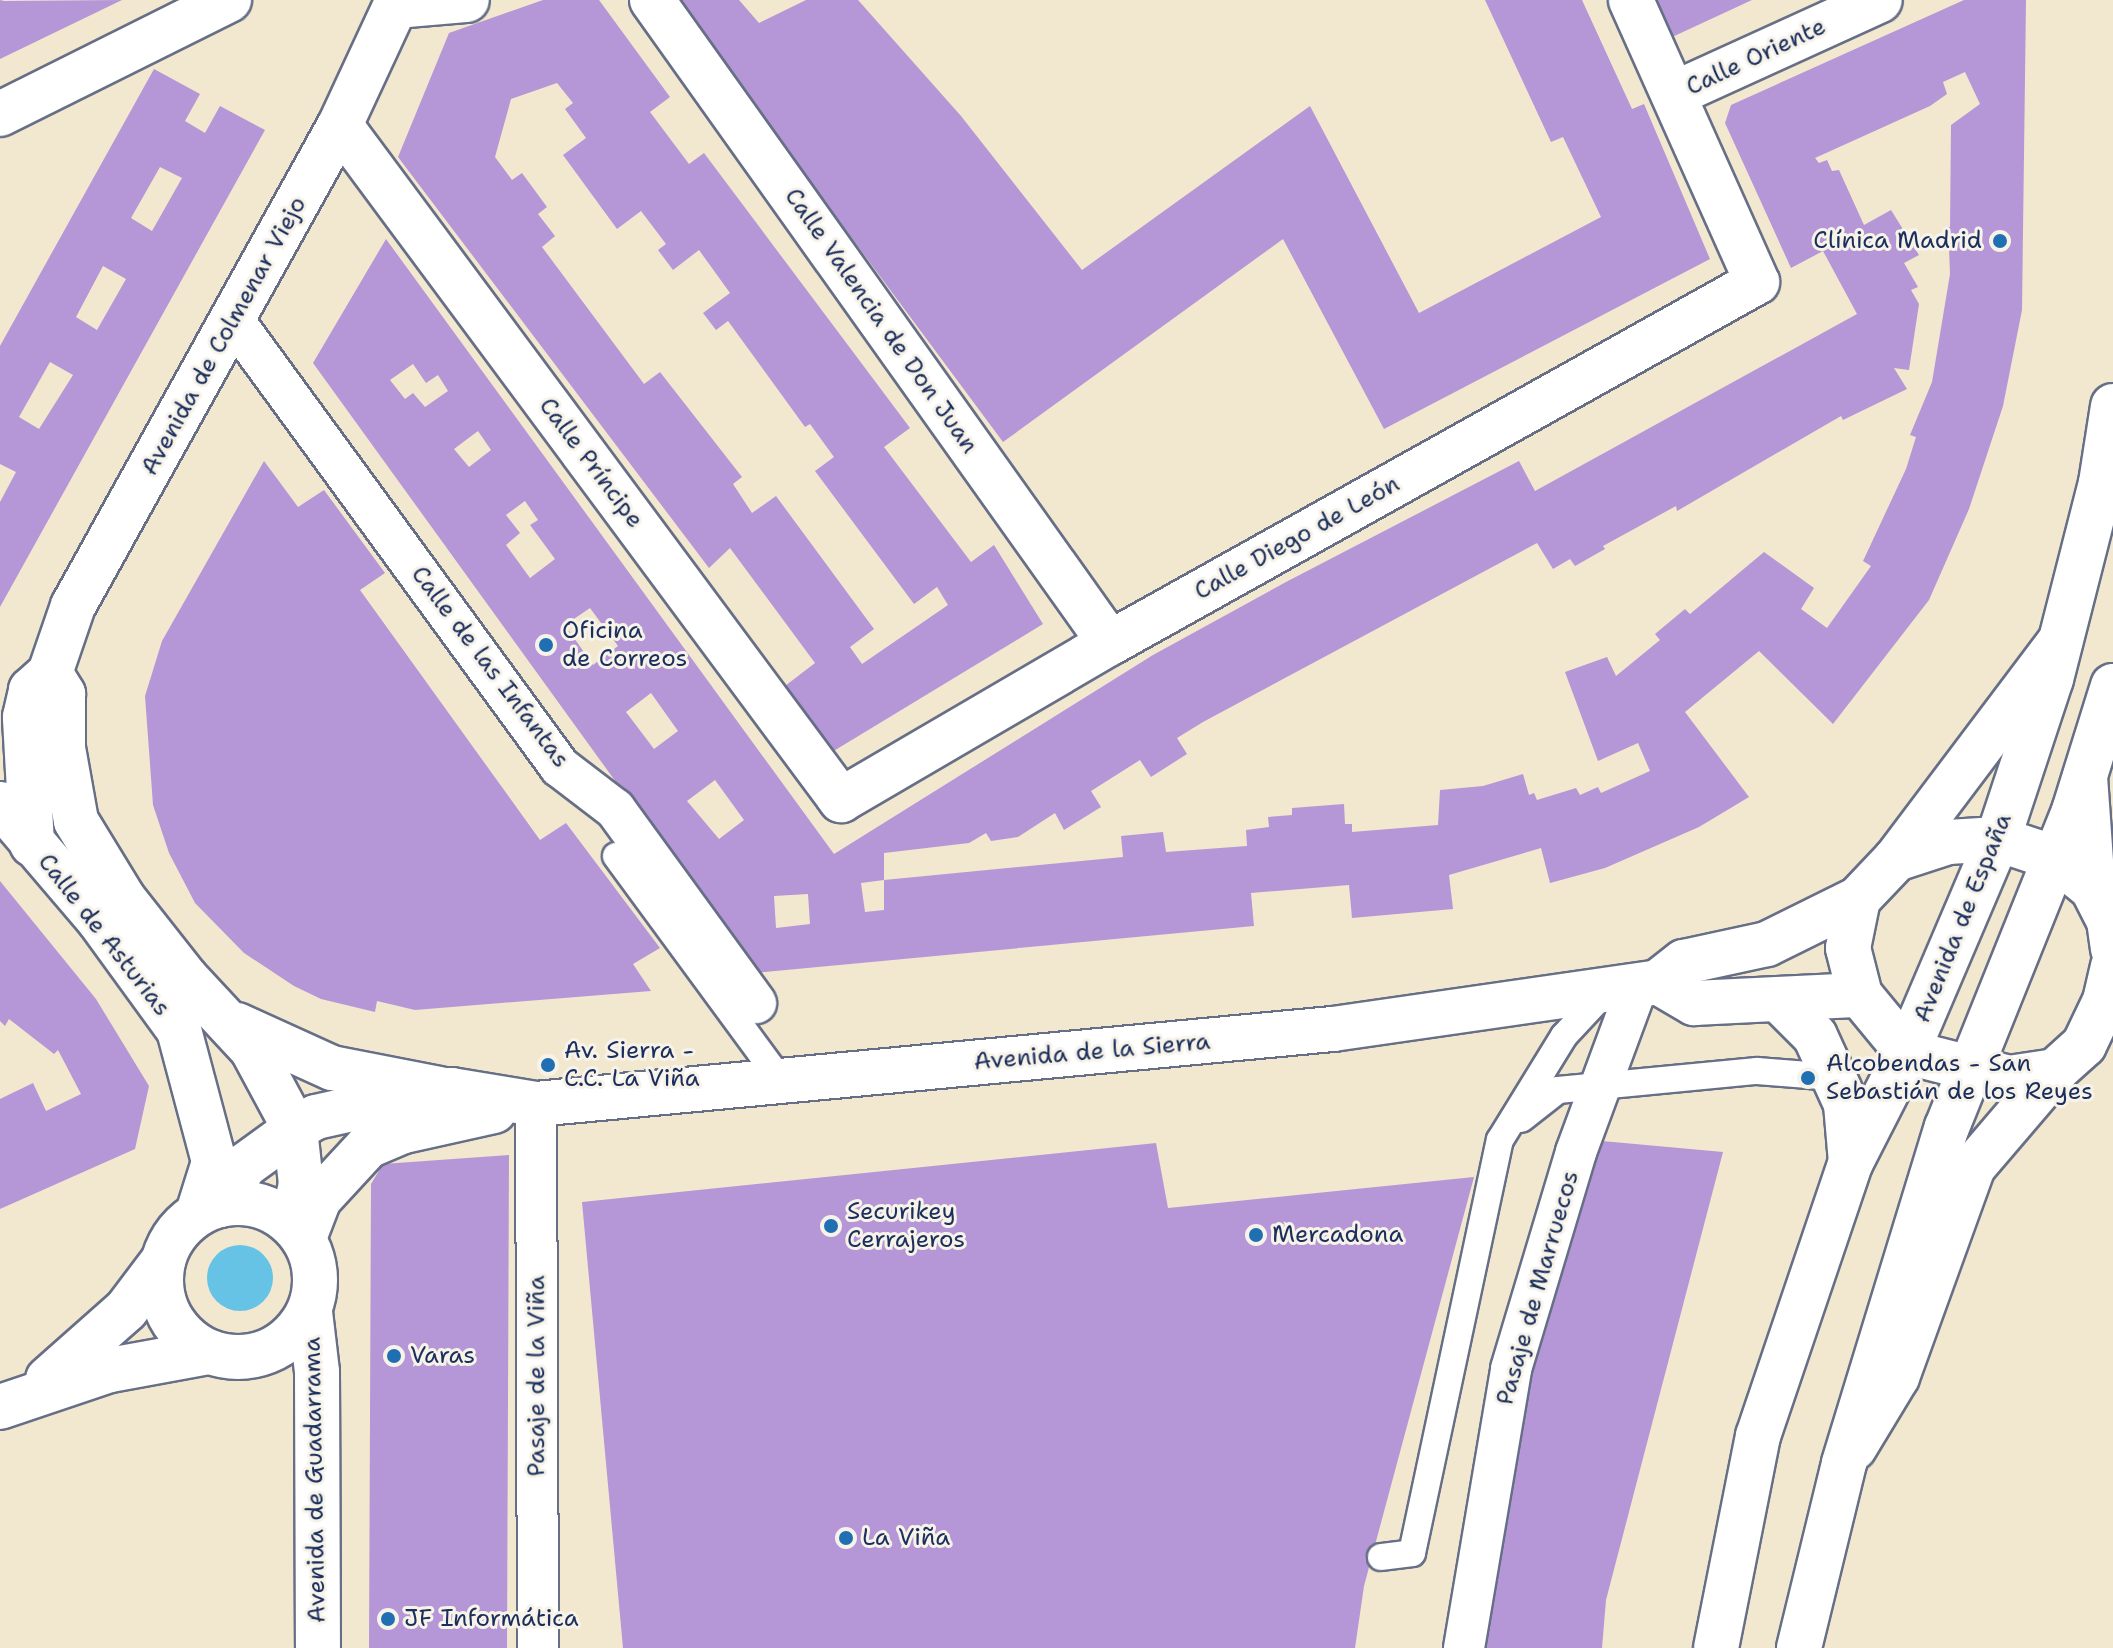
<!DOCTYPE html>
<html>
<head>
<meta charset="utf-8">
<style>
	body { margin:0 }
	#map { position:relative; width:2113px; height:1648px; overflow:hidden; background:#f2e7cf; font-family:"Shantell Sans",sans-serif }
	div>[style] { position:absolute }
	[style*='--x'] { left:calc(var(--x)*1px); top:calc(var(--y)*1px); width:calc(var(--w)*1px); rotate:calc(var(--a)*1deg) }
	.water>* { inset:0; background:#67c3e5 }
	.round { border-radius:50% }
	.building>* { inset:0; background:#b597d7 }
	.roads { filter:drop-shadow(2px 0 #666f86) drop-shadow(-2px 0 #666f86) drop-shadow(0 2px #666f86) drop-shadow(0 -2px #666f86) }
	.service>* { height:26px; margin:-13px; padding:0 13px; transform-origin:13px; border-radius:13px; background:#fff }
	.pedestrian>* { height:40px; margin:-20px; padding:0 20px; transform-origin:20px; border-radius:20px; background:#fff }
	.minor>* { height:44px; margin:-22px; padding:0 22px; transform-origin:22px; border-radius:22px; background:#fff }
	.tertiary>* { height:44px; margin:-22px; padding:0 22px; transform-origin:22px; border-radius:22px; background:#fff }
	.tertiary>.ring { margin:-22px; padding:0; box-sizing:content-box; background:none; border:44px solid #fff; border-radius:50% }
	.secondary>* { height:44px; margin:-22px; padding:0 22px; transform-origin:22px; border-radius:22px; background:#fff }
	.dots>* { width:22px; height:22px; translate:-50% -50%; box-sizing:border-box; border:4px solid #f7f3e8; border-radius:50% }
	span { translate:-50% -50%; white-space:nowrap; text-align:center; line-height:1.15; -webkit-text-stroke:6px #f7f3e8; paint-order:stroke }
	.street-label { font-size:24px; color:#1b2f5e }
	.poi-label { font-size:24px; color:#1b2f5e }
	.right { translate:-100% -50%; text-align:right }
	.left { translate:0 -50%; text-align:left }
</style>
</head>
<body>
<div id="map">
	<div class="water">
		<div class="round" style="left:207px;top:1245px;width:66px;height:66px"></div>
	</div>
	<div class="building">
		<div style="clip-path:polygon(0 0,4px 1px,122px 0,0 59px)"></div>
		<div style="clip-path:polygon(evenodd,543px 0,599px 0,670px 97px,650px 112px,689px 164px,704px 153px,910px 428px,884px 447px,971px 562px,994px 545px,1043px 624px,832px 752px,785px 686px,815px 663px,730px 548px,709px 568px,398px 157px,449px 33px,543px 0,557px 83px,573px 103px,565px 109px,586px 138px,563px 155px,617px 229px,641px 211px,666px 244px,658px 250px,673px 270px,699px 250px,730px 293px,703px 313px,716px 330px,728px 321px,805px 427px,810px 424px,834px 457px,815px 471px,914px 604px,937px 587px,948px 605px,862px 664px,850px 647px,874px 629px,776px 496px,752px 513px,733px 484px,742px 477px,660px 372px,644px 384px,542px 247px,555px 236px,538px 214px,547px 207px,522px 173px,512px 180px,495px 157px,511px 99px,557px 83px)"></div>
		<div style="clip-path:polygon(675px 0,739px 0,759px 23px,806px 0,858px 0,961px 116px,1082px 270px,1310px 106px,1419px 313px,1601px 217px,1563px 137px,1551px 142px,1485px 0,1582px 0,1632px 109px,1644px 104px,1710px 259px,1384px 429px,1283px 239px,1003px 442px)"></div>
		<div style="clip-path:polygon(1653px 0,1752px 0,1670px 38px)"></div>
		<div style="clip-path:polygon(evenodd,1964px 0,2026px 0,2022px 310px,2003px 406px,1969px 509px,1929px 600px,1833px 724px,1759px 651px,1685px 712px,1749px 797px,1699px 827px,1605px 868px,1550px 883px,1541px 848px,1449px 875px,1453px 909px,1352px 918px,1349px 885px,1251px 893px,1254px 926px,754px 973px,313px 363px,386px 239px,834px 854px,1153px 655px,1286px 582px,1519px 461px,1535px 491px,1857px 314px,1823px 251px,1791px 268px,1725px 123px,1731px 105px,1964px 0,1965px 72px,1980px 104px,1951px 125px,1950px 227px,1944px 227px,1943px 247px,1949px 248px,1950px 274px,1932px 382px,1910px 435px,1916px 437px,1906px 469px,1863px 561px,1871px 566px,1827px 628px,1801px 609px,1814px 588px,1764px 552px,1690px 614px,1685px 609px,1655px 634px,1660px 640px,1616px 676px,1607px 657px,1565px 672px,1598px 761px,1638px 743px,1650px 771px,1601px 793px,1598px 787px,1580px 795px,1576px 788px,1537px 800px,1534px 793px,1529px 795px,1523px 774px,1483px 786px,1440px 790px,1438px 825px,1352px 832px,1352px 824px,1345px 824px,1344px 804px,1292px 808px,1292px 815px,1268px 817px,1269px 827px,1246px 830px,1247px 846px,1166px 852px,1163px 832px,1121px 836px,1123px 857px,884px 880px,884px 910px,865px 912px,861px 883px,884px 880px,884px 853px,969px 843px,986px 833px,991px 841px,1018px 837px,1055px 813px,1064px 830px,1101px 807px,1091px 791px,1140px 760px,1151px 777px,1187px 754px,1177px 738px,1203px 722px,1537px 543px,1553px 569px,1570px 559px,1575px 566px,1605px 549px,1603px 546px,1676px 506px,1677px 511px,1841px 416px,1843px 420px,1907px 389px,1894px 368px,1909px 370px,1919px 304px,1911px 290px,1918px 287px,1904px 263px,1919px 255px,1891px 210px,1864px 225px,1839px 170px,1832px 171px,1827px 160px,1819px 163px,1815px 158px,1930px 106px,1947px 94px,1943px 82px,1965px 72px,1964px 0,413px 364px,426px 383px,438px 375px,448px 391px,425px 407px,413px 393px,405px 399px,390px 380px,413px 364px,1964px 0,478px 431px,491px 450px,469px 467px,454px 449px,478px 431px,1964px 0,525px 501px,538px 520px,530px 525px,555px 559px,530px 578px,506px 545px,520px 533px,506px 515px,525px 501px,1964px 0,590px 608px,618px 646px,593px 665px,565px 625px,590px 608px,1964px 0,651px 693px,678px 731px,654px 749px,626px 712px,651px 693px,1964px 0,715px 780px,744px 820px,719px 839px,687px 801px,715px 780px,1964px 0,808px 894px,810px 924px,776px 928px,774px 896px,808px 894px)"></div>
		<div style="clip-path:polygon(evenodd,154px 69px,200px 94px,185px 121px,205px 133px,220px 106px,265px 130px,0 607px,0 502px,16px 472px,0 464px,0 346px,154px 69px,160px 167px,182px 178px,152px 231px,131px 218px,160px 167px,154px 69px,103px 266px,126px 279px,97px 330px,76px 317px,103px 266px,154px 69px,50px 362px,73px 375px,39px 429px,19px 417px,50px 362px)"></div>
		<div style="clip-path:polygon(264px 461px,298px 507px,324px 490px,385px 573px,360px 590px,540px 840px,566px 823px,660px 948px,633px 964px,651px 991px,415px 1010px,377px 1001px,375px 1012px,321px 999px,294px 986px,244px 953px,195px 903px,169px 853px,153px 805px,145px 696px,162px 641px)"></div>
		<div style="clip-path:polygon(0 881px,96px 999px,149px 1086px,135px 1149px,0 1209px,0 1099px,33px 1083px,46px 1111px,81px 1094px,58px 1050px,54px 1054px,9px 1019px,5px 1026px,0 1021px)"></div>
		<div style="clip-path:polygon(1591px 1140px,1723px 1152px,1606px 1600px,1602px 1648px,1471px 1648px,1515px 1406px)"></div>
		<div style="clip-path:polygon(1156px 1143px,1168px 1208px,1474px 1177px,1364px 1586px,1355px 1648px,623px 1648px,582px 1202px)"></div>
		<div style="clip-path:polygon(509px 1155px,507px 1648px,369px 1648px,371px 1184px,383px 1164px)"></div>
	</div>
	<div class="roads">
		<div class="service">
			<div style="--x:616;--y:856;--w:279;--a:53.7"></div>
			<div style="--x:1521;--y:1119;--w:47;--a:-38.1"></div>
			<div style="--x:1558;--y:1090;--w:200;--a:-5.5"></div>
			<div style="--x:1757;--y:1071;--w:77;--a:4.5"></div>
			<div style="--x:1381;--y:1557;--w:31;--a:-7"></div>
			<div style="--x:1412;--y:1553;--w:422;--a:-78"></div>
			<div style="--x:1500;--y:1140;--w:122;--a:-58.4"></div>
			<div style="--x:1564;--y:1036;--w:62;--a:-47"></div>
		</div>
		<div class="pedestrian">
			<div style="--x:234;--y:321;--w:552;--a:53.84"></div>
			<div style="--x:560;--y:767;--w:69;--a:37.4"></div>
			<div style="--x:615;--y:809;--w:240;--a:54"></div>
			<div style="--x:536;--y:1104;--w:544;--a:89.79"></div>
			<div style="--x:1464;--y:1648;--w:283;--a:-80.4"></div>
			<div style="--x:1511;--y:1369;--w:227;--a:-73.3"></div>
			<div style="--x:1576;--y:1152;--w:179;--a:-69.7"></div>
		</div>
		<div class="minor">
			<div style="--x:652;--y:0;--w:789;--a:54.54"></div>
			<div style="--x:397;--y:6;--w:70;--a:-4.9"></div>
			<div style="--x:1674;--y:94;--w:226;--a:-24.5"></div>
			<div style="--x:0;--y:114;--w:256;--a:-26.5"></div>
			<div style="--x:340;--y:125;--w:841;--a:53.42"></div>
			<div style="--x:841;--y:800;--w:311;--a:-30.3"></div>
			<div style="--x:1110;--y:643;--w:741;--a:-29.16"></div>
			<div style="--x:1757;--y:282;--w:309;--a:-114.1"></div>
			<div style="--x:50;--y:673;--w:25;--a:58"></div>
			<div style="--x:63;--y:694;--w:54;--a:90"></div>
			<div style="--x:63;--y:748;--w:74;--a:79.9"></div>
			<div style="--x:76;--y:821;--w:90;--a:58.6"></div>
			<div style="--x:123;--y:898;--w:102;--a:51.8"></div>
			<div style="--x:186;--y:978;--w:97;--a:47.1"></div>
			<div style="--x:252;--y:1049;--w:91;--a:61.7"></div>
			<div style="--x:295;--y:1129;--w:55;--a:83.8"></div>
			<div style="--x:301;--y:1184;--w:41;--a:102.7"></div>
			<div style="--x:2085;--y:777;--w:112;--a:85.9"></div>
			<div style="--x:0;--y:804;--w:153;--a:49.5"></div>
			<div style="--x:99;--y:920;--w:136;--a:54"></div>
			<div style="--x:179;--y:1030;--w:137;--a:75.1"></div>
			<div style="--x:214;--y:1162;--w:53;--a:107.4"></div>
			<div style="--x:32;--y:844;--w:127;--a:-93.2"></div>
			<div style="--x:25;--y:717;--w:28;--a:-77"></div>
			<div style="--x:31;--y:690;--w:25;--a:-42"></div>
			<div style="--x:50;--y:673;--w:71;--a:-71.1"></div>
			<div style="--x:73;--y:606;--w:550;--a:-60.97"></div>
			<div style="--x:340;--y:125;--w:138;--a:-65.1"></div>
			<div style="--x:1896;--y:859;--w:273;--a:-53"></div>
			<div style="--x:1778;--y:999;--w:52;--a:45"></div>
			<div style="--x:1815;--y:1036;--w:75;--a:65.5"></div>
			<div style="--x:1846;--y:1104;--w:58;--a:85.1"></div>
			<div style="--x:237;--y:1025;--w:104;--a:24.4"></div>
			<div style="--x:332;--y:1068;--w:110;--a:11"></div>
			<div style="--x:310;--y:1312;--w:60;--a:83.3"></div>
			<div style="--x:317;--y:1372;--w:276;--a:89.8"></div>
			<div style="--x:1854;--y:1448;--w:83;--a:-58.8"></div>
			<div style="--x:1897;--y:1377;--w:223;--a:-70.1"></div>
			<div style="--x:1973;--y:1167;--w:126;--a:-49.5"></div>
		</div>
		<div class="tertiary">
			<div style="--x:2113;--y:949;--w:28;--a:-98"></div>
			<div style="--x:2109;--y:921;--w:36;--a:-117"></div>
			<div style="--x:2093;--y:889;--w:49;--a:-140.8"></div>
			<div style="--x:2055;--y:858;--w:60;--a:-161.6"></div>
			<div style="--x:1998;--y:839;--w:50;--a:176.6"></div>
			<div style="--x:1948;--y:842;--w:55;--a:161.9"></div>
			<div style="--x:1896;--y:859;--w:55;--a:133.5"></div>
			<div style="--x:1858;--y:899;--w:50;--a:101.5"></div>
			<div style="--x:1848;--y:948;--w:49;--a:75.7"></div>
			<div style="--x:1860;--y:995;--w:74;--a:50.5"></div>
			<div style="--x:1907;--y:1052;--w:105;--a:14.3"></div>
			<div style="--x:2009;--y:1078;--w:47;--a:-8.7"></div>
			<div style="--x:2055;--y:1071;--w:39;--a:-42"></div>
			<div style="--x:2084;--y:1045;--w:49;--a:-64.5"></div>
			<div style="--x:2105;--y:1001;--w:36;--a:-77"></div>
			<div style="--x:1658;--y:982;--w:42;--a:30.3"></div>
			<div style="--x:1694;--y:1003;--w:166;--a:-2.8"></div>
			<div class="ring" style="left:161px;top:1203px;width:110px;height:110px"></div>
			<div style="--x:220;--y:1205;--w:46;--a:-58.4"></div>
			<div style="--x:244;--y:1166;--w:63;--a:-36"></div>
			<div style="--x:295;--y:1129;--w:24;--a:-30"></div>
			<div style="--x:316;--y:1117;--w:87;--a:-12.6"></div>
			<div style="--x:401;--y:1098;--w:51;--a:-9.1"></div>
			<div style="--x:451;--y:1090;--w:86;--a:9.4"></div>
			<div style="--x:536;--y:1104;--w:801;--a:-5.38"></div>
			<div style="--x:1333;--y:1029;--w:328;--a:-8.2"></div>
			<div style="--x:1658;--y:982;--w:33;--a:-38"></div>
			<div style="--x:1684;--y:962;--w:85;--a:-12.2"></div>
			<div style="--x:1767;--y:944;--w:102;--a:-26.3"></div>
			<div style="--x:304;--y:1238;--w:42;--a:-69"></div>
			<div style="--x:319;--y:1199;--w:72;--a:-47.2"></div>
			<div style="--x:368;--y:1146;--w:39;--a:-23"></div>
			<div style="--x:404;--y:1131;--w:92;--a:-12.5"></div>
			<div style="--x:48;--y:1379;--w:104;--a:-41.5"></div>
			<div style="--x:126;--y:1310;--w:61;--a:-52.9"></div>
			<div style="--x:0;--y:1407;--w:116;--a:-18.6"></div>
			<div style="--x:110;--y:1370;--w:101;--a:-10.3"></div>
		</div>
		<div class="secondary">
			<div style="--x:1716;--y:1648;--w:216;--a:-78.8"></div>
			<div style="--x:1758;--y:1436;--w:289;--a:-71.3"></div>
			<div style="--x:1851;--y:1162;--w:123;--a:-63"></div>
			<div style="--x:1907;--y:1052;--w:232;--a:-66.9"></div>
			<div style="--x:1998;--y:839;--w:169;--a:-71.7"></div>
			<div style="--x:2051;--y:679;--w:202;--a:-75.7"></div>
			<div style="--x:2101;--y:483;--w:78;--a:-81.1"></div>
			<div style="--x:1799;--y:1648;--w:190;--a:-76.3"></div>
			<div style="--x:1844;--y:1463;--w:351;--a:-73"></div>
			<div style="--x:1947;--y:1127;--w:341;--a:-68.1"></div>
			<div style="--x:2074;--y:811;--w:131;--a:-72.7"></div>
		</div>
	</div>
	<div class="dots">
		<div style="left:2000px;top:241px;background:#1f6fb2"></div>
		<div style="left:546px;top:645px;background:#1f6fb2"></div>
		<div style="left:548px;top:1065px;background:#1f6fb2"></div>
		<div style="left:1808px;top:1078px;background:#1f6fb2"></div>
		<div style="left:831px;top:1226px;background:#1f6fb2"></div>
		<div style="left:1256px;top:1235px;background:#1f6fb2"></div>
		<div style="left:394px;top:1356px;background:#1f6fb2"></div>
		<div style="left:846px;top:1538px;background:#1f6fb2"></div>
		<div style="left:388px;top:1619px;background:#1f6fb2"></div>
	</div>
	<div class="street-label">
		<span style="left:1756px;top:57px;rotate:-25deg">Calle Oriente</span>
		<span style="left:881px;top:321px;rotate:55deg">Calle Valencia de Don Juan</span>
		<span style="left:224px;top:336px;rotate:-61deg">Avenida de Colmenar Viejo</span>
		<span style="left:591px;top:463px;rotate:53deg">Calle Príncipe</span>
		<span style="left:1297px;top:538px;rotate:-29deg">Calle Diego de León</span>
		<span style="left:490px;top:667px;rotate:53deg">Calle de las Infantas</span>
		<span style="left:1963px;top:918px;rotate:-68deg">Avenida de España</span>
		<span style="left:104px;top:935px;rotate:52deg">Calle de Asturias</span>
		<span style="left:1092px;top:1052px;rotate:-5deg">Avenida de la Sierra</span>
		<span style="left:1538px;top:1288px;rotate:-74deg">Pasaje de Marruecos</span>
		<span style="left:537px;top:1376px;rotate:-90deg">Pasaje de la Viña</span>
		<span style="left:315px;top:1480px;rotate:-91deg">Avenida de Guadarrama</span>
	</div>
	<div class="poi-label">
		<span class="right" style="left:1982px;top:241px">Clínica Madrid</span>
		<span class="left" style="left:562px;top:645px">Oficina<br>de Correos</span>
		<span class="left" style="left:564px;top:1065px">Av. Sierra -<br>C.C. La Viña</span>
		<span class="left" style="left:1826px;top:1078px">Alcobendas - San<br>Sebastián de los Reyes</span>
		<span class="left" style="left:847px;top:1226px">Securikey<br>Cerrajeros</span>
		<span class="left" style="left:1272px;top:1235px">Mercadona</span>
		<span class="left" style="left:410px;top:1356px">Varas</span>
		<span class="left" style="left:862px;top:1538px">La Viña</span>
		<span class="left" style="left:404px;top:1619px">JF Informática</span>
	</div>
</div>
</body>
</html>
